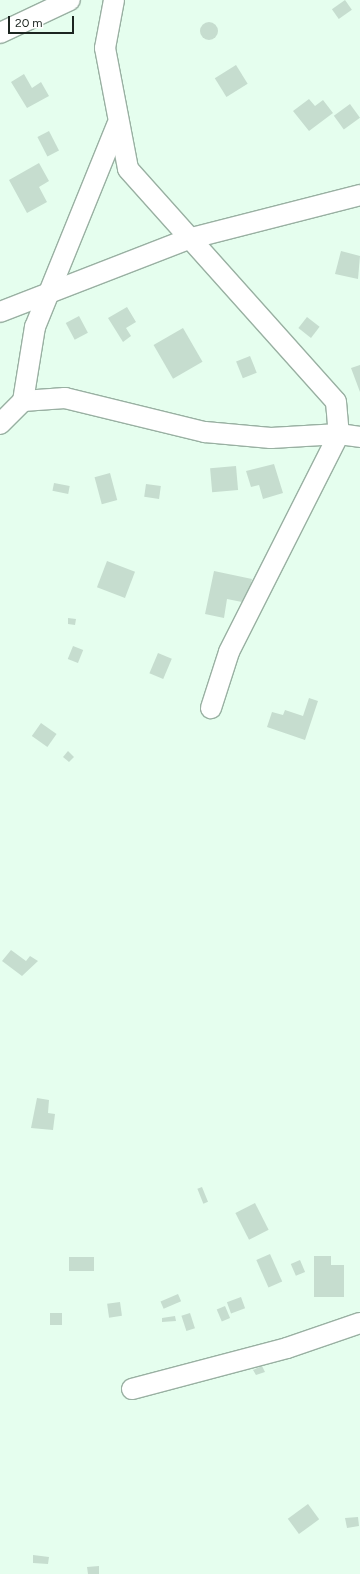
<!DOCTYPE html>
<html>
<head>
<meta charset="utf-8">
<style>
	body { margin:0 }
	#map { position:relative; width:360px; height:1574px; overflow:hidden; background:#e5feee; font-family:Figtree,sans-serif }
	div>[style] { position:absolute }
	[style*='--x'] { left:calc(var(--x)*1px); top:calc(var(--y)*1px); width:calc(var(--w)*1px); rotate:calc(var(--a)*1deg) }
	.building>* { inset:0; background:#c6ddcf; transform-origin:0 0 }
	.round { border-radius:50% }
	.roads { filter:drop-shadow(1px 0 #99b0a2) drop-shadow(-1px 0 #99b0a2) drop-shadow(0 1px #99b0a2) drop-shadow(0 -1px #99b0a2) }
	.street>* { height:20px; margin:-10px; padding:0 10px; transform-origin:10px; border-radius:10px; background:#fff }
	span { translate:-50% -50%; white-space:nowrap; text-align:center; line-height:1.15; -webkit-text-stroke:4px #fff; paint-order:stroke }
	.scale { position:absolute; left:8px; top:16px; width:66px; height:18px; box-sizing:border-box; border:2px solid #1c2520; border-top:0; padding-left:5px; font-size:12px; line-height:14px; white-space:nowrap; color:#1c2520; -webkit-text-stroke:3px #fff; paint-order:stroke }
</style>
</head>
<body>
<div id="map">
	<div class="building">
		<div style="left:345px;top:0;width:12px;height:16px;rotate:55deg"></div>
		<div class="round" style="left:200px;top:22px;width:18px;height:18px"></div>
		<div style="left:236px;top:65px;width:22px;height:25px;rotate:58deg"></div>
		<div style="clip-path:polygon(24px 74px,32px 88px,41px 82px,49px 96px,27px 108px,11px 82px)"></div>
		<div style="clip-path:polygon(309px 99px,315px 106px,323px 100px,333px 113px,309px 131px,293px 111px)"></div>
		<div style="left:350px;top:104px;width:17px;height:20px;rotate:54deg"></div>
		<div style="left:49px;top:131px;width:22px;height:13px;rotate:63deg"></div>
		<div style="clip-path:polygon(39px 163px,49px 181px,39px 187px,47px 202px,27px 213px,9px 180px)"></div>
		<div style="clip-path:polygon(341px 251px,360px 256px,358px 279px,335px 274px)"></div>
		<div style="clip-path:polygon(127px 307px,136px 322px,126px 328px,131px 336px,123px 342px,108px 318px)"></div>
		<div style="left:79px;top:316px;width:19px;height:15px;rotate:62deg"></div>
		<div style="left:307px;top:317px;width:16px;height:14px;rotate:38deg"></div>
		<div style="left:183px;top:328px;width:39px;height:34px;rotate:60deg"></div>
		<div style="left:250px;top:356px;width:18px;height:15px;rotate:68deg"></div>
		<div style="clip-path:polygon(360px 365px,360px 392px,351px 368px)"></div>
		<div style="clip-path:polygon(274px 464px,283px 493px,263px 499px,259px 485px,251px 487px,246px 471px)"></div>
		<div style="left:236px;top:466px;width:24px;height:26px;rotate:85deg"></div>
		<div style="left:110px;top:473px;width:28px;height:16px;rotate:75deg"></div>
		<div style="left:54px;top:483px;width:16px;height:8px;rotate:11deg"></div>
		<div style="left:146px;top:484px;width:15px;height:13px;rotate:8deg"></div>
		<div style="left:107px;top:561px;width:30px;height:28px;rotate:21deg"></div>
		<div style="clip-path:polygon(214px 571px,252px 579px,247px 603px,227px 599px,224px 618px,205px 614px)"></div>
		<div style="clip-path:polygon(68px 618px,76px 619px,75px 625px,68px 624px)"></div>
		<div style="left:73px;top:646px;width:11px;height:14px;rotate:22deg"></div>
		<div style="left:158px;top:653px;width:15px;height:22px;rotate:23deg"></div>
		<div style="clip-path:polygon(309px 698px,318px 701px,305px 740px,267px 727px,272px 712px,283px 715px,285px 710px,303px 716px)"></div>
		<div style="left:41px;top:723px;width:19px;height:16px;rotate:35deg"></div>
		<div style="clip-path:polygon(68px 751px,74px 757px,69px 762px,63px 757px)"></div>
		<div style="clip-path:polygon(11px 950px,26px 961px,30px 956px,38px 961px,22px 976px,2px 961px)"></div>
		<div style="clip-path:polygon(37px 1098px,49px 1100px,48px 1113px,55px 1114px,53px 1130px,31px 1128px)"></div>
		<div style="left:202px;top:1187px;width:16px;height:5px;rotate:68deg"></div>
		<div style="left:255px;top:1203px;width:30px;height:22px;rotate:63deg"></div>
		<div style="left:270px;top:1254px;width:30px;height:15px;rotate:66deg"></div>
		<div style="clip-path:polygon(314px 1256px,331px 1256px,331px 1265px,344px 1265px,344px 1297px,314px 1297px)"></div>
		<div style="left:69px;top:1257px;width:25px;height:14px"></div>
		<div style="left:300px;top:1260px;width:13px;height:10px;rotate:67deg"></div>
		<div style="left:178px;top:1294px;width:8px;height:19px;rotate:67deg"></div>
		<div style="left:241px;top:1297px;width:12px;height:15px;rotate:70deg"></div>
		<div style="left:120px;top:1302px;width:14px;height:13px;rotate:82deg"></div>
		<div style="left:225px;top:1306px;width:13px;height:9px;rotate:67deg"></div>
		<div style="left:50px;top:1313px;width:12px;height:12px"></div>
		<div style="left:190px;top:1313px;width:16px;height:9px;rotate:72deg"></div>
		<div style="clip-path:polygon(175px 1316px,176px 1321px,162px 1322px,162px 1318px)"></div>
		<div style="clip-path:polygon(262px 1366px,265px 1372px,256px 1375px,253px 1370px)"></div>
		<div style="left:308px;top:1504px;width:19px;height:25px;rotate:54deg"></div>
		<div style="clip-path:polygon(358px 1517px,359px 1526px,347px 1528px,345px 1518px)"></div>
		<div style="clip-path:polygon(33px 1555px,49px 1557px,48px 1564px,33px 1563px)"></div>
		<div style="clip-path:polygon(99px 1566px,99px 1574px,88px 1574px,87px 1567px)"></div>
	</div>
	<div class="roads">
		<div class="street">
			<div style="--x:114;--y:0;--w:49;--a:100.6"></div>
			<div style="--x:105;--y:48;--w:123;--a:79.2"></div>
			<div style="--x:128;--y:169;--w:312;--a:48.2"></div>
			<div style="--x:336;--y:402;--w:32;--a:85"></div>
			<div style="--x:339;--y:434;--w:244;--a:116.8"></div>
			<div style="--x:229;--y:652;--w:59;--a:107.8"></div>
			<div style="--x:0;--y:33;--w:77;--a:-25.2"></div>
			<div style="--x:0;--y:312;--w:202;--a:-21.2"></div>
			<div style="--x:188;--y:239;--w:178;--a:-14.3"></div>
			<div style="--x:23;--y:401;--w:42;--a:-4.1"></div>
			<div style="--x:65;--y:398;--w:144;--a:13.7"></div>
			<div style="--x:205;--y:432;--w:66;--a:5.2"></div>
			<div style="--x:271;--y:438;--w:68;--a:-3.4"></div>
			<div style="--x:339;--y:434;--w:21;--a:8"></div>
			<div style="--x:0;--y:424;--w:33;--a:-45"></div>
			<div style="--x:23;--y:401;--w:75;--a:-80.8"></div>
			<div style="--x:35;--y:327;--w:218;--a:-67.9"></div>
			<div style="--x:132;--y:1389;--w:160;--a:-14.8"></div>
			<div style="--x:287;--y:1348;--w:77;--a:-18.9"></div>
		</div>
	</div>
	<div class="scale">20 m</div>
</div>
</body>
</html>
